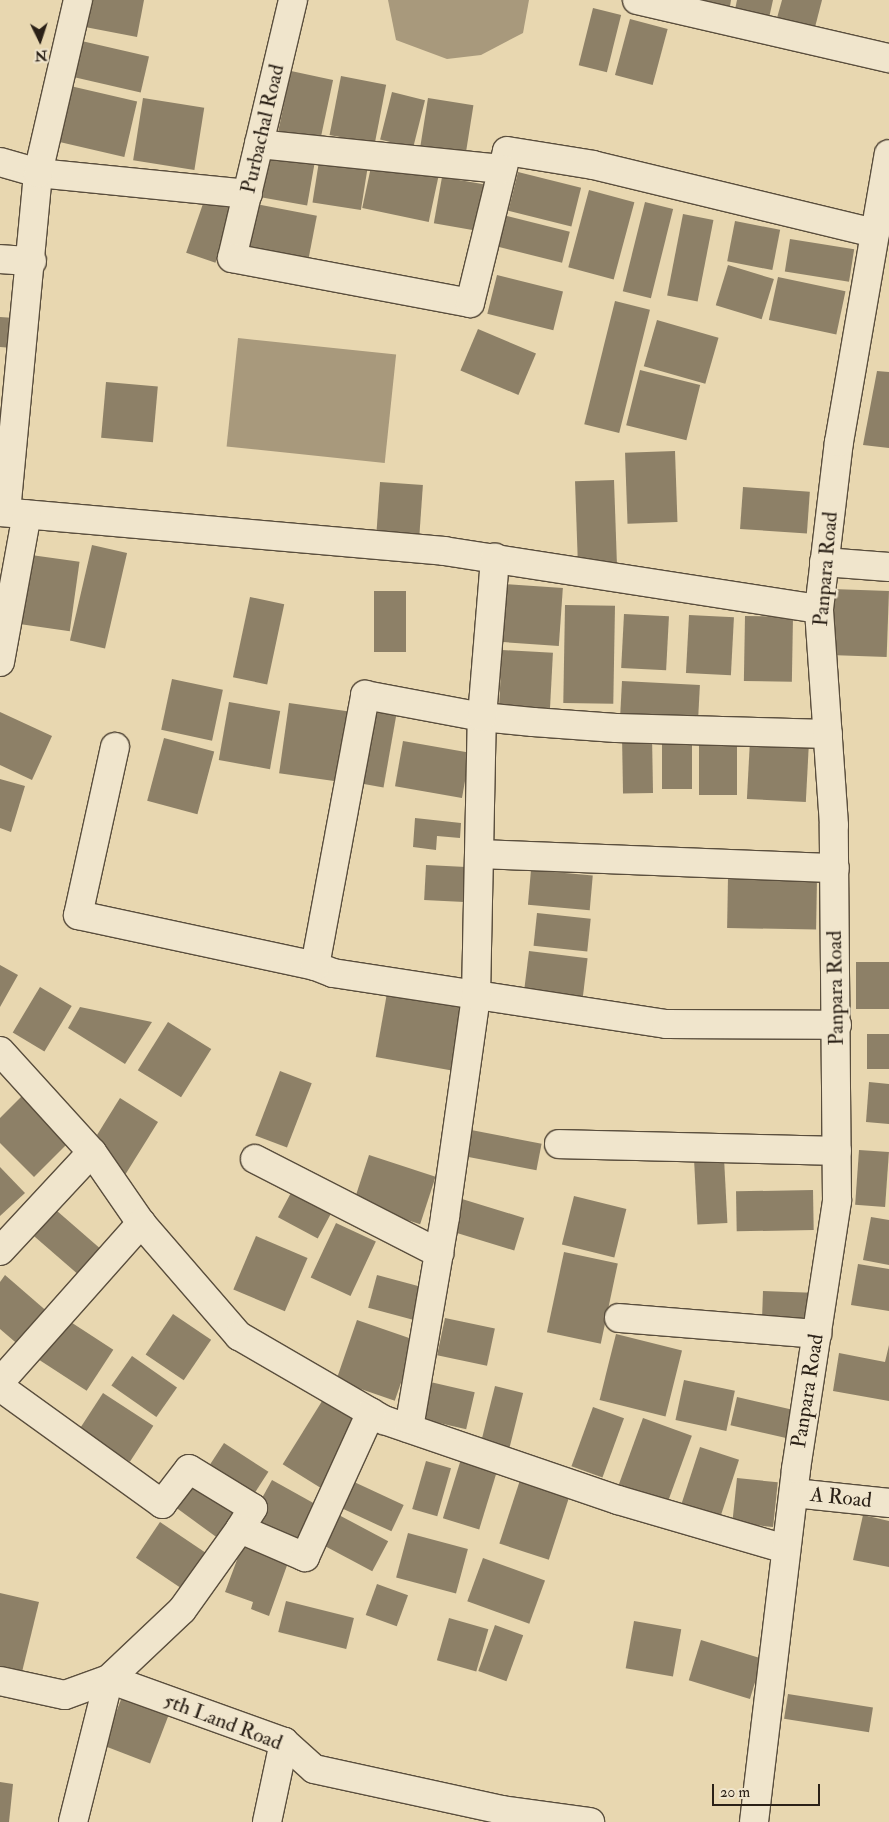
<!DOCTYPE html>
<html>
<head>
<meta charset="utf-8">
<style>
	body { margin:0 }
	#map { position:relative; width:889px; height:1822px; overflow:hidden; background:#e8d7b0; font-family:"IM FELL Double Pica",serif }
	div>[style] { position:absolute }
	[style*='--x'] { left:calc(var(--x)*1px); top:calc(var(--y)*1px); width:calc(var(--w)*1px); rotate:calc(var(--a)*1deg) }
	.water>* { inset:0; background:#a8997c; transform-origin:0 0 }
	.building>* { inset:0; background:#8d8067; transform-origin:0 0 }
	.roads { filter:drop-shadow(1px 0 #5a4e3d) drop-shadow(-1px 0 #5a4e3d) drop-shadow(0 1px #5a4e3d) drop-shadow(0 -1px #5a4e3d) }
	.minor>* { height:28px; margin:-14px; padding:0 14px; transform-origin:14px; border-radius:14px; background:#f0e5cc }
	span { translate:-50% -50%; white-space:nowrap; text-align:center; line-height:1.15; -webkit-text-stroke:4.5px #f0e5cc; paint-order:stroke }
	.street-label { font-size:21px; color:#2b2117 }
	.north { position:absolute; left:15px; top:15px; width:50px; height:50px; -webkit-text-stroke:4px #f0e5cc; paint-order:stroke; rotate:176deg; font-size:14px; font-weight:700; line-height:20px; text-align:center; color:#2b2117 }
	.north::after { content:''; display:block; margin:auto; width:18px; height:22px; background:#2b2117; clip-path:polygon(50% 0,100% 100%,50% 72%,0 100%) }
	.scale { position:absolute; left:712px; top:1784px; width:108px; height:22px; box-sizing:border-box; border:2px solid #2b2117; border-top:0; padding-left:6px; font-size:15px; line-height:18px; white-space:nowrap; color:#2b2117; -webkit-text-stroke:4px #f0e5cc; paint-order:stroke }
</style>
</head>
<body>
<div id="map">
	<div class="water">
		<div style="clip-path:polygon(388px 0,529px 0,523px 33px,481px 55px,447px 59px,396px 40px)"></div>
		<div style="left:238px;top:338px;width:159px;height:109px;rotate:6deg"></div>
	</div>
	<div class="building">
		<div style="clip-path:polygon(90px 0,144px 0,137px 37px,85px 27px)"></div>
		<div style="clip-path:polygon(704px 0,731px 0,729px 13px,702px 8px)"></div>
		<div style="clip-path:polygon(737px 0,773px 0,767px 27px,733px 19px)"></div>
		<div style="clip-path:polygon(782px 0,822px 0,813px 35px,775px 25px)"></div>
		<div style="left:593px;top:8px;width:29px;height:59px;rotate:14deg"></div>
		<div style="left:630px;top:19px;width:39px;height:58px;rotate:15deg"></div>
		<div style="left:73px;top:39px;width:78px;height:37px;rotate:13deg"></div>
		<div style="left:291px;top:71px;width:43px;height:61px;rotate:12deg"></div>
		<div style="left:341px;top:76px;width:46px;height:60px;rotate:11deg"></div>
		<div style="left:66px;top:85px;width:73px;height:57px;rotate:13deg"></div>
		<div style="left:392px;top:92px;width:34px;height:49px;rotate:14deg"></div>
		<div style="left:143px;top:98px;width:62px;height:63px;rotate:9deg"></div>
		<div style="left:428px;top:98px;width:46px;height:50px;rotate:9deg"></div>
		<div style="left:269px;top:151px;width:47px;height:47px;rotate:10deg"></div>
		<div style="left:320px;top:155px;width:49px;height:48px;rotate:9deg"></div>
		<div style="left:372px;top:162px;width:68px;height:47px;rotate:12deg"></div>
		<div style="left:518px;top:172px;width:65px;height:40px;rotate:14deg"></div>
		<div style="left:442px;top:177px;width:45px;height:47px;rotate:10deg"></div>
		<div style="left:589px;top:190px;width:47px;height:80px;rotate:15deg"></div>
		<div style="left:206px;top:195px;width:31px;height:61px;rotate:19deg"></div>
		<div style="left:645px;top:202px;width:29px;height:92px;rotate:14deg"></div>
		<div style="left:256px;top:204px;width:62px;height:48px;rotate:11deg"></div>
		<div style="left:499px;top:214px;width:73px;height:32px;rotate:14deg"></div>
		<div style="left:683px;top:214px;width:31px;height:83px;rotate:11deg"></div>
		<div style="left:735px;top:221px;width:46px;height:41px;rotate:11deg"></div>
		<div style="left:790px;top:239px;width:65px;height:33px;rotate:9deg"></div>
		<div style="left:728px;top:265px;width:48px;height:42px;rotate:17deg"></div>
		<div style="left:497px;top:275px;width:68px;height:40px;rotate:14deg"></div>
		<div style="left:778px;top:277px;width:69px;height:44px;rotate:12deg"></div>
		<div style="left:615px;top:301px;width:36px;height:127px;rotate:14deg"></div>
		<div style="left:0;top:317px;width:15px;height:30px;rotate:4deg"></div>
		<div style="left:657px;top:320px;width:64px;height:48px;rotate:16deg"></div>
		<div style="left:478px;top:329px;width:63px;height:45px;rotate:23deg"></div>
		<div style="left:640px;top:370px;width:62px;height:57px;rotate:14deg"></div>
		<div style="clip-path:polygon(877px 371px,889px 372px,889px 448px,863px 445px)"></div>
		<div style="left:106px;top:382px;width:52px;height:56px;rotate:5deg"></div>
		<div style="left:675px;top:451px;width:71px;height:50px;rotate:88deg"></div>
		<div style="left:614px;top:480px;width:91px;height:39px;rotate:88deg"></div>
		<div style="left:380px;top:482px;width:43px;height:66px;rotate:4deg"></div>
		<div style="left:743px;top:487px;width:67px;height:42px;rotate:4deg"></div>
		<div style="left:92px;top:545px;width:36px;height:98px;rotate:13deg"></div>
		<div style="left:31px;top:555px;width:49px;height:70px;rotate:8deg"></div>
		<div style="left:504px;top:584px;width:59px;height:58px;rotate:4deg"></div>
		<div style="left:832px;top:589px;width:57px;height:66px;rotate:2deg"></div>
		<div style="left:374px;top:591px;width:32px;height:61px"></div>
		<div style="left:250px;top:597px;width:35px;height:82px;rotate:12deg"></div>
		<div style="left:565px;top:605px;width:50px;height:98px;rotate:1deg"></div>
		<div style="left:624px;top:614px;width:45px;height:54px;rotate:3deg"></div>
		<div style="left:689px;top:615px;width:45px;height:58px;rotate:3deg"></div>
		<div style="left:745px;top:616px;width:48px;height:65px;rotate:1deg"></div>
		<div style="left:502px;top:650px;width:51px;height:59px;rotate:3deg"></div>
		<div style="left:172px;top:679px;width:52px;height:52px;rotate:12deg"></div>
		<div style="left:622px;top:681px;width:78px;height:43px;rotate:3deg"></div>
		<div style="left:229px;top:702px;width:52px;height:59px;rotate:10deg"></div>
		<div style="left:289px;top:703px;width:68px;height:71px;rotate:8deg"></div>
		<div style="left:371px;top:703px;width:27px;height:81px;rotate:10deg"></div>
		<div style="clip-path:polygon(0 712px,52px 736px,32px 780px,0 765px)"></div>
		<div style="left:662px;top:733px;width:30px;height:56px"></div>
		<div style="left:652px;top:735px;width:58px;height:30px;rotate:89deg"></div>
		<div style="left:699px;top:735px;width:38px;height:60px"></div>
		<div style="left:164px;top:738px;width:52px;height:65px;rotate:15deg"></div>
		<div style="left:750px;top:740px;width:59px;height:59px;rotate:3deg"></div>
		<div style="left:403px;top:741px;width:68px;height:46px;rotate:10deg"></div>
		<div style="clip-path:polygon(0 779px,25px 786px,11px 832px,0 828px)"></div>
		<div style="clip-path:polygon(415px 818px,461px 823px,460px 838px,437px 836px,436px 850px,413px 847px)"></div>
		<div style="left:426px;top:865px;width:45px;height:35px;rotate:3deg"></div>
		<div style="left:531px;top:870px;width:62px;height:35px;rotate:5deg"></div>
		<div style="left:728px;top:877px;width:89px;height:51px;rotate:1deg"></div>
		<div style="left:537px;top:913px;width:54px;height:33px;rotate:6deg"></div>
		<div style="left:529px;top:951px;width:59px;height:42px;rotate:7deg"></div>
		<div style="left:889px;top:962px;width:47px;height:33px;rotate:90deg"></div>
		<div style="clip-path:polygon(0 965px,18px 975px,0 1007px)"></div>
		<div style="left:40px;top:987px;width:37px;height:53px;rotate:31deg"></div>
		<div style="left:387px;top:993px;width:76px;height:65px;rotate:10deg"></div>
		<div style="clip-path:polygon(80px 1007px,152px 1022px,125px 1064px,68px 1028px)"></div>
		<div style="left:168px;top:1022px;width:51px;height:57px;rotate:32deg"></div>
		<div style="left:867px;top:1034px;width:22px;height:35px"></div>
		<div style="left:280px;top:1071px;width:34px;height:69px;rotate:21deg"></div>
		<div style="clip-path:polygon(869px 1082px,889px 1084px,889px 1124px,866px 1122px)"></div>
		<div style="clip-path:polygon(24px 1094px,71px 1140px,34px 1177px,0 1143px,0 1118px)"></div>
		<div style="clip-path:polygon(120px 1098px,158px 1122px,125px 1175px,97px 1135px)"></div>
		<div style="left:466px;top:1129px;width:77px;height:27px;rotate:11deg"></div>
		<div style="left:859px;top:1150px;width:30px;height:55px;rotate:4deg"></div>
		<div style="left:369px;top:1155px;width:70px;height:50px;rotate:18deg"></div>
		<div style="left:724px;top:1158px;width:65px;height:30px;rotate:87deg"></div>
		<div style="clip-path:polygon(0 1167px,25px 1193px,0 1216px)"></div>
		<div style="left:293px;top:1189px;width:45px;height:32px;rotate:28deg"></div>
		<div style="left:813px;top:1190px;width:40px;height:77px;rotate:89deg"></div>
		<div style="left:574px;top:1196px;width:54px;height:50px;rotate:14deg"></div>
		<div style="left:462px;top:1199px;width:65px;height:34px;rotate:17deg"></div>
		<div style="left:49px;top:1204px;width:72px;height:34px;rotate:41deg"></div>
		<div style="clip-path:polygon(871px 1217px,889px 1220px,889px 1265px,863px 1260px)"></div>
		<div style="left:336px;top:1223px;width:44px;height:60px;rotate:25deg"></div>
		<div style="left:256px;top:1236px;width:56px;height:58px;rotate:23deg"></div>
		<div style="left:564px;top:1252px;width:55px;height:82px;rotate:12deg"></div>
		<div style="clip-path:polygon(858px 1264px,889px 1269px,889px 1311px,851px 1305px)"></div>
		<div style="clip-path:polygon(5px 1275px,50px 1314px,21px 1347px,0 1329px,0 1282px)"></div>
		<div style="left:377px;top:1275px;width:55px;height:34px;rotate:15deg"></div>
		<div style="left:763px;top:1291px;width:49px;height:30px;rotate:2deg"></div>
		<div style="left:173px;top:1314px;width:46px;height:49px;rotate:34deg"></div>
		<div style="left:63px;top:1317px;width:60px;height:49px;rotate:33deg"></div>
		<div style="left:445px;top:1318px;width:51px;height:38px;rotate:12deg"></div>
		<div style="left:357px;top:1320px;width:62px;height:64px;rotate:19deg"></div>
		<div style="left:616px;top:1334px;width:68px;height:68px;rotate:14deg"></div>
		<div style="clip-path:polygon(889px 1345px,889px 1401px,833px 1391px,839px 1353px,885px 1362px)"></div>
		<div style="left:132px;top:1356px;width:55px;height:36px;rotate:35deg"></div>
		<div style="left:684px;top:1380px;width:52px;height:41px;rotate:12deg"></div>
		<div style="left:426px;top:1381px;width:50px;height:38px;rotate:13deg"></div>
		<div style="left:495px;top:1386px;width:29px;height:60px;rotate:14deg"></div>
		<div style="left:103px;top:1393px;width:60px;height:43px;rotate:33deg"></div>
		<div style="left:737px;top:1397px;width:66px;height:29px;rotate:13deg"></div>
		<div style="left:324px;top:1398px;width:45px;height:78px;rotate:32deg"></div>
		<div style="left:593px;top:1407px;width:33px;height:63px;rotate:20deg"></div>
		<div style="left:643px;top:1418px;width:52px;height:72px;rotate:20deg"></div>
		<div style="left:224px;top:1443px;width:53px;height:37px;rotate:33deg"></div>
		<div style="left:700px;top:1447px;width:41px;height:64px;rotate:18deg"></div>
		<div style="left:461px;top:1459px;width:38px;height:62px;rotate:17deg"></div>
		<div style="left:426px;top:1461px;width:26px;height:50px;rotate:16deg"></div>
		<div style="left:195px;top:1477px;width:58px;height:36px;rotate:36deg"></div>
		<div style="left:521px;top:1477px;width:52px;height:70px;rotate:18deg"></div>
		<div style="left:737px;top:1478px;width:41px;height:45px;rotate:6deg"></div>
		<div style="left:272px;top:1480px;width:56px;height:46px;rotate:29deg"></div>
		<div style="left:352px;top:1481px;width:57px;height:29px;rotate:25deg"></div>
		<div style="left:337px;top:1514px;width:58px;height:34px;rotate:28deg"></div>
		<div style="clip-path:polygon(863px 1515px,889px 1521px,889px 1567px,853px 1560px)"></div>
		<div style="left:160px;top:1522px;width:64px;height:43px;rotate:34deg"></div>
		<div style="left:408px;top:1533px;width:62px;height:46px;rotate:15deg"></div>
		<div style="clip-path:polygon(244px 1541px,290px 1557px,269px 1616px,251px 1609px,253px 1602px,225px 1592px)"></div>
		<div style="left:483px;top:1558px;width:66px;height:46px;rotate:20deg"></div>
		<div style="left:377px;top:1584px;width:33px;height:33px;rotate:20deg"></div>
		<div style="clip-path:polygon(0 1593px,39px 1602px,22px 1672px,0 1667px)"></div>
		<div style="left:286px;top:1601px;width:70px;height:32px;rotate:14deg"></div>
		<div style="left:449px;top:1618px;width:41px;height:44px;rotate:16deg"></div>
		<div style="left:634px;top:1621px;width:48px;height:48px;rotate:10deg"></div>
		<div style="left:495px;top:1625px;width:30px;height:49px;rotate:20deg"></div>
		<div style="left:701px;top:1640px;width:64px;height:42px;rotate:17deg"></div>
		<div style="left:788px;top:1694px;width:86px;height:25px;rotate:9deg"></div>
		<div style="left:122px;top:1697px;width:50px;height:52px;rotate:21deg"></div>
		<div style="clip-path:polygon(0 1782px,13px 1784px,9px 1822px,0 1822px)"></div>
	</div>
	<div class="roads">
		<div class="minor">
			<div style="--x:293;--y:0;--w:265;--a:103.3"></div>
			<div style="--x:232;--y:258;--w:242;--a:10.7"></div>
			<div style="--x:470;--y:303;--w:156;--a:-76.3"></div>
			<div style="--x:507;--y:151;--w:87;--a:9.2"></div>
			<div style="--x:593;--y:165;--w:290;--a:13.6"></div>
			<div style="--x:637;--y:0;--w:259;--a:13"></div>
			<div style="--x:259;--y:144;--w:244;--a:5.9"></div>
			<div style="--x:0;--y:162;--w:40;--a:16"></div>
			<div style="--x:38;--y:173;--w:211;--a:5.7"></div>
			<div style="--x:0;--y:259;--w:32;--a:4"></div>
			<div style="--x:0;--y:512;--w:446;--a:5"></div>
			<div style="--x:444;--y:551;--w:379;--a:8.8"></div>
			<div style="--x:6;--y:512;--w:341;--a:-84.6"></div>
			<div style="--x:38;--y:173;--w:178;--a:-77"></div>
			<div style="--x:824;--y:562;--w:65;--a:4.4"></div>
			<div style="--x:0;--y:662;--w:150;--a:-79.7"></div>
			<div style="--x:115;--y:747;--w:172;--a:102.4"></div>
			<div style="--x:78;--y:915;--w:242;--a:12.1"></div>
			<div style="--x:315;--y:966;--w:19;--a:21"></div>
			<div style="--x:333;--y:973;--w:337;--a:8.7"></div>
			<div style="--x:666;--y:1024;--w:171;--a:0.3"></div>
			<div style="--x:481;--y:854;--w:354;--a:2.3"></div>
			<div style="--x:315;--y:966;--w:276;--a:-79.5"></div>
			<div style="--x:365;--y:695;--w:119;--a:10.6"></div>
			<div style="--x:482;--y:717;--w:51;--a:5.6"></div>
			<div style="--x:533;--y:722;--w:83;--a:4.1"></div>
			<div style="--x:616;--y:728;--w:212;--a:1.6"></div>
			<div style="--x:0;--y:1051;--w:137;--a:47.7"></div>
			<div style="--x:92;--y:1152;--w:86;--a:55.4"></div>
			<div style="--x:141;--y:1223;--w:150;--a:49.1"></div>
			<div style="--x:239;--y:1336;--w:168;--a:30.1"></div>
			<div style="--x:384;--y:1420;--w:247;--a:18.9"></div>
			<div style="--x:618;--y:1500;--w:175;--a:16.3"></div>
			<div style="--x:559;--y:1144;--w:278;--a:1.4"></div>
			<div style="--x:255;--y:1159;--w:207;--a:27.1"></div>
			<div style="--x:0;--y:1251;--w:135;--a:-47.1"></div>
			<div style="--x:619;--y:1318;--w:199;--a:4.6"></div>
			<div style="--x:0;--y:1382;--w:213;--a:-48.4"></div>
			<div style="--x:0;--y:1387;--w:200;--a:35.8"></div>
			<div style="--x:162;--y:1504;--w:44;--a:-52.4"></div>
			<div style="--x:189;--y:1469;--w:75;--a:31.4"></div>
			<div style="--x:253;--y:1508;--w:25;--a:122"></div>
			<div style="--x:409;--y:1428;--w:214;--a:-80.3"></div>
			<div style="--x:445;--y:1217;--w:223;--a:-82"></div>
			<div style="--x:476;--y:996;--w:279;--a:-88.8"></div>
			<div style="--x:482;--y:717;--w:160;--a:-85.3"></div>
			<div style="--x:794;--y:1493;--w:96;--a:6"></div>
			<div style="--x:0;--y:1681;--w:66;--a:12.2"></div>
			<div style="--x:65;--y:1695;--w:47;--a:-20"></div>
			<div style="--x:109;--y:1679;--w:186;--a:19.8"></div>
			<div style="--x:284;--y:1742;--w:40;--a:42"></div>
			<div style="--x:314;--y:1769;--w:192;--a:12.3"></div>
			<div style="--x:502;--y:1810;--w:89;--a:7.8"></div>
			<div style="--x:73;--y:1822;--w:147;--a:-75.9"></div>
			<div style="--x:109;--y:1679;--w:100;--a:-43.4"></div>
			<div style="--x:182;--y:1610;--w:100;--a:-54.4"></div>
			<div style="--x:240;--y:1529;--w:71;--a:23.3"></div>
			<div style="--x:305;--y:1557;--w:159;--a:-65.5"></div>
			<div style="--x:267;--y:1822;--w:82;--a:-78"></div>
			<div style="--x:754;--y:1822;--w:355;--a:-83.2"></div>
			<div style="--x:796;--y:1469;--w:271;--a:-81.3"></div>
			<div style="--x:837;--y:1201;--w:376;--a:-90.5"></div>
			<div style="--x:834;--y:825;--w:217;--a:-94"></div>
			<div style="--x:819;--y:609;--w:168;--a:-83.2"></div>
			<div style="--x:839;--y:442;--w:292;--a:-80.2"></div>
		</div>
	</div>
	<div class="street-label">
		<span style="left:263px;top:129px;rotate:-77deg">Purbachal Road</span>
		<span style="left:826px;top:569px;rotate:-85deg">Panpara Road</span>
		<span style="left:836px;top:988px;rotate:-91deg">Panpara Road</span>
		<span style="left:808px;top:1391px;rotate:-81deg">Panpara Road</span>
		<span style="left:841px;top:1498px;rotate:6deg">A Road</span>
		<span style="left:223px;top:1722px;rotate:21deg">5th Land Road</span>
	</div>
	<div class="north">N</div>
	<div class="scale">20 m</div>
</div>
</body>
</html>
